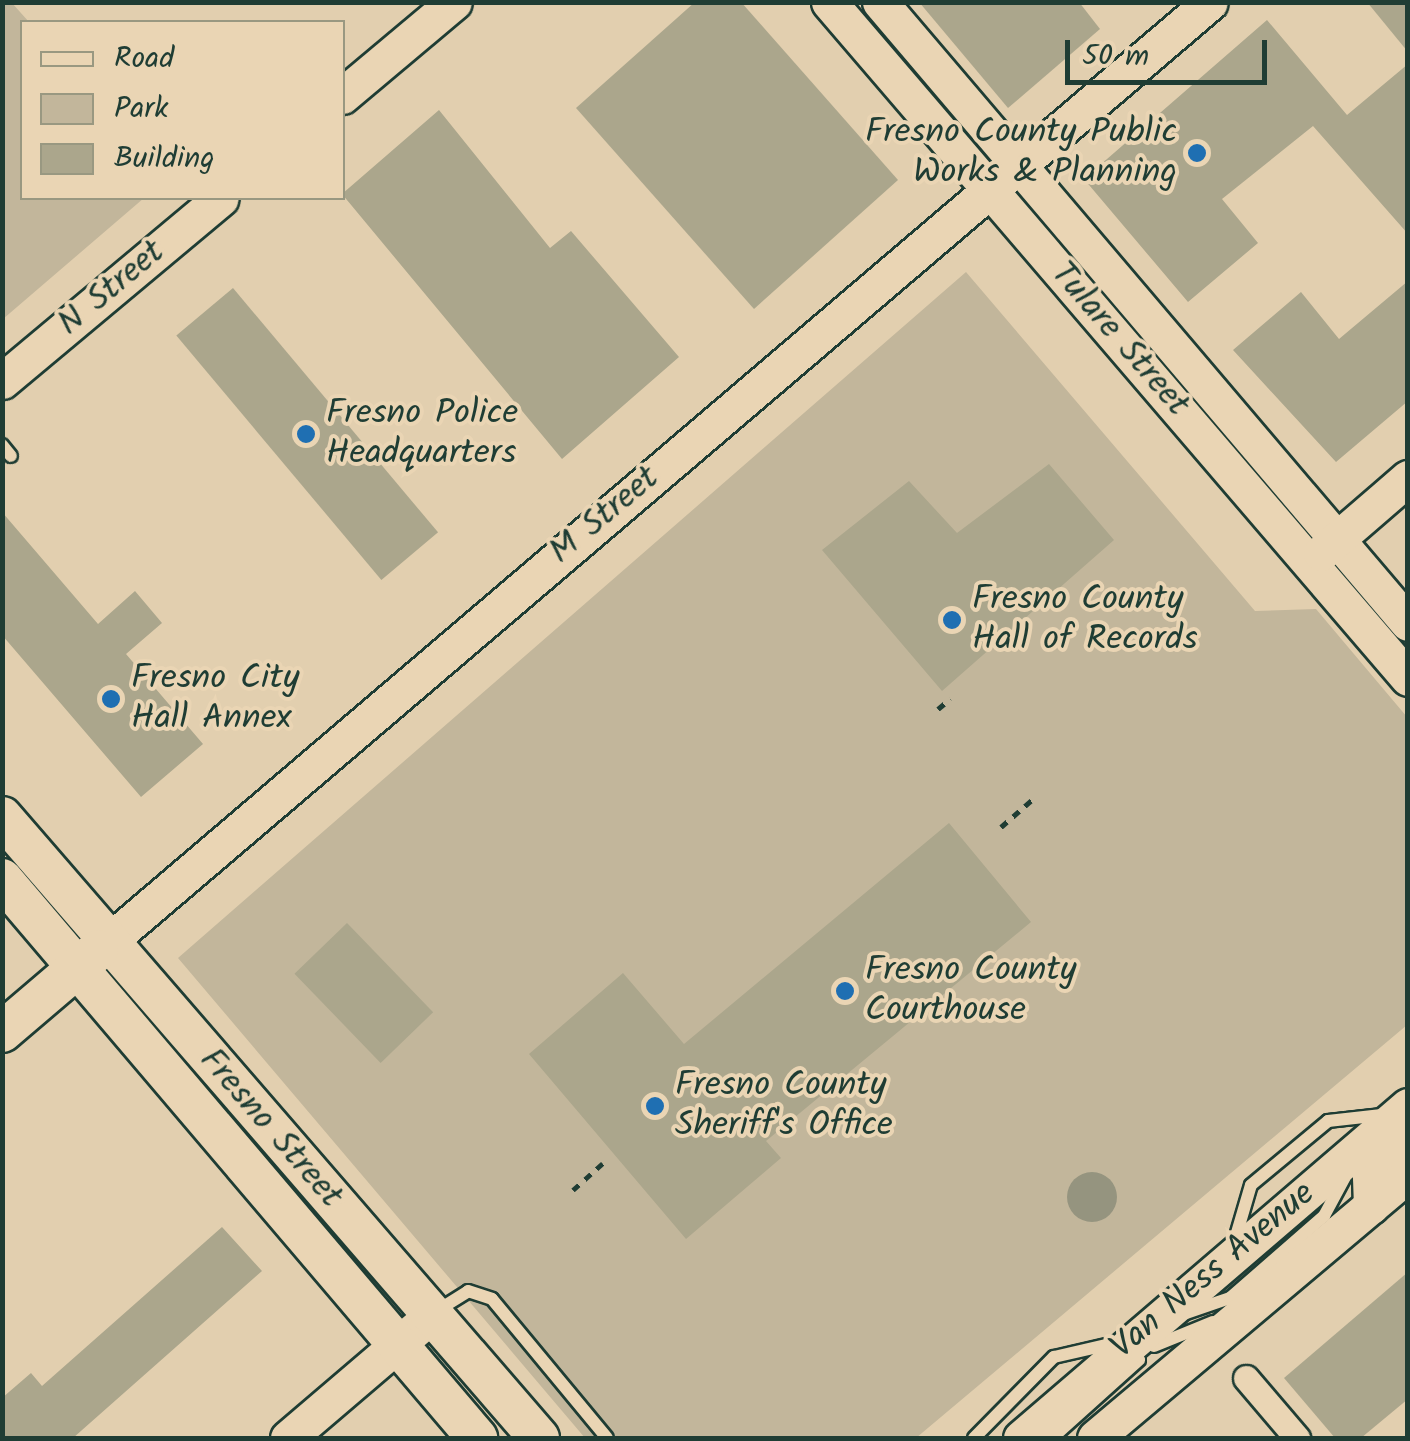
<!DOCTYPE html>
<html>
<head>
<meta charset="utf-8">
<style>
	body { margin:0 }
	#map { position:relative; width:1410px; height:1441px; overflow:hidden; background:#e2cfaf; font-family:Kalam,sans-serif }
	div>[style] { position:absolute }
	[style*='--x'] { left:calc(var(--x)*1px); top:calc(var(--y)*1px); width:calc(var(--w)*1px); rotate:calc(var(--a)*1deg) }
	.green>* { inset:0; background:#c2b69b }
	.water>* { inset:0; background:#95947f }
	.round { border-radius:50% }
	.building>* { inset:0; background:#aba68c; transform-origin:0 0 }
	.path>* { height:5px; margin-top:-2.5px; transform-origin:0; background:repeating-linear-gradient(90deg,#1f3d34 0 8px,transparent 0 16px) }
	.roads { filter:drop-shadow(2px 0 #1f3d34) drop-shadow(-2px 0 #1f3d34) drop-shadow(0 2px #1f3d34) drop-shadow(0 -2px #1f3d34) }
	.lane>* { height:12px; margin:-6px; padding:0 6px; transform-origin:6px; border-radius:6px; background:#ead5b4 }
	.street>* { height:25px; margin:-12.5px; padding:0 12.5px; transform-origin:12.5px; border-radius:12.5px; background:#ead5b4 }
	.secondary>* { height:35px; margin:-17.5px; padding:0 17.5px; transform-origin:17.5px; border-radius:17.5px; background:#ead5b4 }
	.primary>* { height:40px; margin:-20px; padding:0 20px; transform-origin:20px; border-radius:20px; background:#ead5b4 }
	.dots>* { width:28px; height:28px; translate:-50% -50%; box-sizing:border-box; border:5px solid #ead5b4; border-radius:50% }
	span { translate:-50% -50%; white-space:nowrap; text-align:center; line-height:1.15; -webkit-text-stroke:8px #ead5b4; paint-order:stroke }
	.poi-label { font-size:35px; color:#1f3d34 }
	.right { translate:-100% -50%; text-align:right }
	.left { translate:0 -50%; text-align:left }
	.street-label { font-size:35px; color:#1f3d34 }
	.frame { position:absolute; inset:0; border:5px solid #1f3d34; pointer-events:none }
	.legend { position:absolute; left:20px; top:20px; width:325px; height:180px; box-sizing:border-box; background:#ead5b4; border:2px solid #999881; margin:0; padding:12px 18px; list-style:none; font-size:30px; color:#1f3d34 }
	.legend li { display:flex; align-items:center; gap:20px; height:50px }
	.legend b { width:50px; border:2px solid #999881 }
	.scale { position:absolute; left:1065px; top:40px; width:202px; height:45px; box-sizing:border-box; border:5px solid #1f3d34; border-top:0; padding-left:12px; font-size:30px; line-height:35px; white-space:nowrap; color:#1f3d34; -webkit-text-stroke:8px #ead5b4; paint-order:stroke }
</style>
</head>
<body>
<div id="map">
	<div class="green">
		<div style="clip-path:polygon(12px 3px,29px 22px,22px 198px,144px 198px,3px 319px,2px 3px)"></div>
		<div style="clip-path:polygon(966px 272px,1255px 611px,1316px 609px,1407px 717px,1407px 1025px,916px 1438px,585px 1438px,178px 958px)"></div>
	</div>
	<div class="water">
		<div class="round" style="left:1067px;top:1172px;width:50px;height:50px"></div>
	</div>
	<div class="building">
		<div style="clip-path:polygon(695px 2px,741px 2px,898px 180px,754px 309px,576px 108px)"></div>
		<div style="clip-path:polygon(919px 2px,1079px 2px,1100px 29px,1008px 108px)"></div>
		<div style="clip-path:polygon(1367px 2px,1408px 2px,1408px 52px)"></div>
		<div style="clip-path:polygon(1267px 20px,1347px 115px,1408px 64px,1408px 234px,1313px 126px,1222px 199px,1258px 243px,1188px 302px,1084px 179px)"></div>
		<div style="clip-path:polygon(439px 110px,550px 248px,571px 231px,679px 357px,562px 459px,342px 194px)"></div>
		<div style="clip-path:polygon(1408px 281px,1408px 401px,1336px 462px,1233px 350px,1301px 292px,1339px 339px)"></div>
		<div style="left:233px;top:288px;width:319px;height:74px;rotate:50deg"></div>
		<div style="clip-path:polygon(1049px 464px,1114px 540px,942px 691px,822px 550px,909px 481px,957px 533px)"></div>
		<div style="clip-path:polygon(2px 512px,98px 624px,135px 591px,162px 623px,126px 654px,203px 744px,141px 797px,2px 635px)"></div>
		<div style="clip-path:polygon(949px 823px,1031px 922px,766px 1141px,781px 1158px,686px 1239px,529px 1054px,623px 973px,684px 1044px)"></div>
		<div style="left:347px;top:923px;width:124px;height:73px;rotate:46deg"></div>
		<div style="clip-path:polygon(222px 1227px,262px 1271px,73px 1438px,2px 1438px,2px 1398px,31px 1373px,42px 1386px)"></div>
		<div style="clip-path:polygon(1408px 1272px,1408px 1399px,1361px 1438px,1335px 1438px,1284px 1378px)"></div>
	</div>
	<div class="path">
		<div style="--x:938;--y:709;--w:16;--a:-40"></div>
		<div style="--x:1001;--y:827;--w:43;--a:-41.2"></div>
		<div style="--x:573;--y:1190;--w:40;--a:-42"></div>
	</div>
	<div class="roads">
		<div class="lane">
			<div style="--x:2;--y:445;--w:14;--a:51"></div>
			<div style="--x:1234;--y:1243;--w:60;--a:-73.7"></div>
			<div style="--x:1251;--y:1185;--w:100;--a:-39.7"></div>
			<div style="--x:1328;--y:1121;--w:54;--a:-6.3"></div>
			<div style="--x:435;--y:1312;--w:39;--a:-32"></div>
			<div style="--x:468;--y:1291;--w:25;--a:18"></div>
			<div style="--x:492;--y:1299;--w:180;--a:50.4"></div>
			<div style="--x:1186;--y:1313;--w:46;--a:-18.8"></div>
			<div style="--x:1230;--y:1298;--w:125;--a:-41.1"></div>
			<div style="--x:1324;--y:1216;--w:44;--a:-61.7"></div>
			<div style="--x:1154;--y:1346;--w:64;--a:-22.1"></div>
			<div style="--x:974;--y:1438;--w:114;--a:-45.4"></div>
			<div style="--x:1054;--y:1357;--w:63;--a:-12.9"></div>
			<div style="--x:1052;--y:1438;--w:117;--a:-41.9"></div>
		</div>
		<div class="street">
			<div style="--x:1246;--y:1378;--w:79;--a:49.6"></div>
		</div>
		<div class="secondary">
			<div style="--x:829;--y:2;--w:890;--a:49.42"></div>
			<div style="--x:880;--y:2;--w:815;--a:49.63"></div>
			<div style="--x:342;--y:96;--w:146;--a:-40"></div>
			<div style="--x:2;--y:381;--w:285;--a:-39.9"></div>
			<div style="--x:1321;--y:553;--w:115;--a:-40.8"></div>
			<div style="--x:108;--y:942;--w:1448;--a:-40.46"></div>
			<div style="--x:1371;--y:1206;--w:30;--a:-92"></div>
			<div style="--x:1370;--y:1176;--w:52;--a:-43.5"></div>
			<div style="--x:288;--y:1438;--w:189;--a:-40.5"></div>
			<div style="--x:1021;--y:1438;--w:510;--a:-40.63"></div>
			<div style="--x:1095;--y:1438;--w:409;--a:-40.1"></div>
		</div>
		<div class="primary">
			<div style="--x:2;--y:817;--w:821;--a:49.15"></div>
			<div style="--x:2;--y:879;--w:734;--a:49.64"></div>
			<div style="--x:2;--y:1032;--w:126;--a:-40.5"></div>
		</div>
	</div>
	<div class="dots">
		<div style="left:1197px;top:153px;background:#1f6fb2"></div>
		<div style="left:306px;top:434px;background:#1f6fb2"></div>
		<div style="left:952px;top:620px;background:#1f6fb2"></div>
		<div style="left:111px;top:699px;background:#1f6fb2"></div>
		<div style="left:845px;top:991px;background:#1f6fb2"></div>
		<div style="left:655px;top:1106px;background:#1f6fb2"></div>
	</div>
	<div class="poi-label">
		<span class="right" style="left:1177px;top:153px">Fresno County Public<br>Works &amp; Planning</span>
		<span class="left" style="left:326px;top:434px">Fresno Police<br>Headquarters</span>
		<span class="left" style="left:972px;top:620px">Fresno County<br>Hall of Records</span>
		<span class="left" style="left:131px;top:699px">Fresno City<br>Hall Annex</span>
		<span class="left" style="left:865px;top:991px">Fresno County<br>Courthouse</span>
		<span class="left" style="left:675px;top:1106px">Fresno County<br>Sheriff's Office</span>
	</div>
	<div class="street-label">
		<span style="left:112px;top:289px;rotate:-40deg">N Street</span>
		<span style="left:1119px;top:340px;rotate:49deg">Tulare Street</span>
		<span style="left:605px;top:516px;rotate:-40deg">M Street</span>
		<span style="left:270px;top:1129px;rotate:49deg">Fresno Street</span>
		<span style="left:1213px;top:1271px;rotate:-40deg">Van Ness Avenue</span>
	</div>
	<div class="frame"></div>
	<ul class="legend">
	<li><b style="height:12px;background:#ead5b4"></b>Road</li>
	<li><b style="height:28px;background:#c2b69b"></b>Park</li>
	<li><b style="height:28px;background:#aba68c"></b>Building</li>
	</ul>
	<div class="scale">50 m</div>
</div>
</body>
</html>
